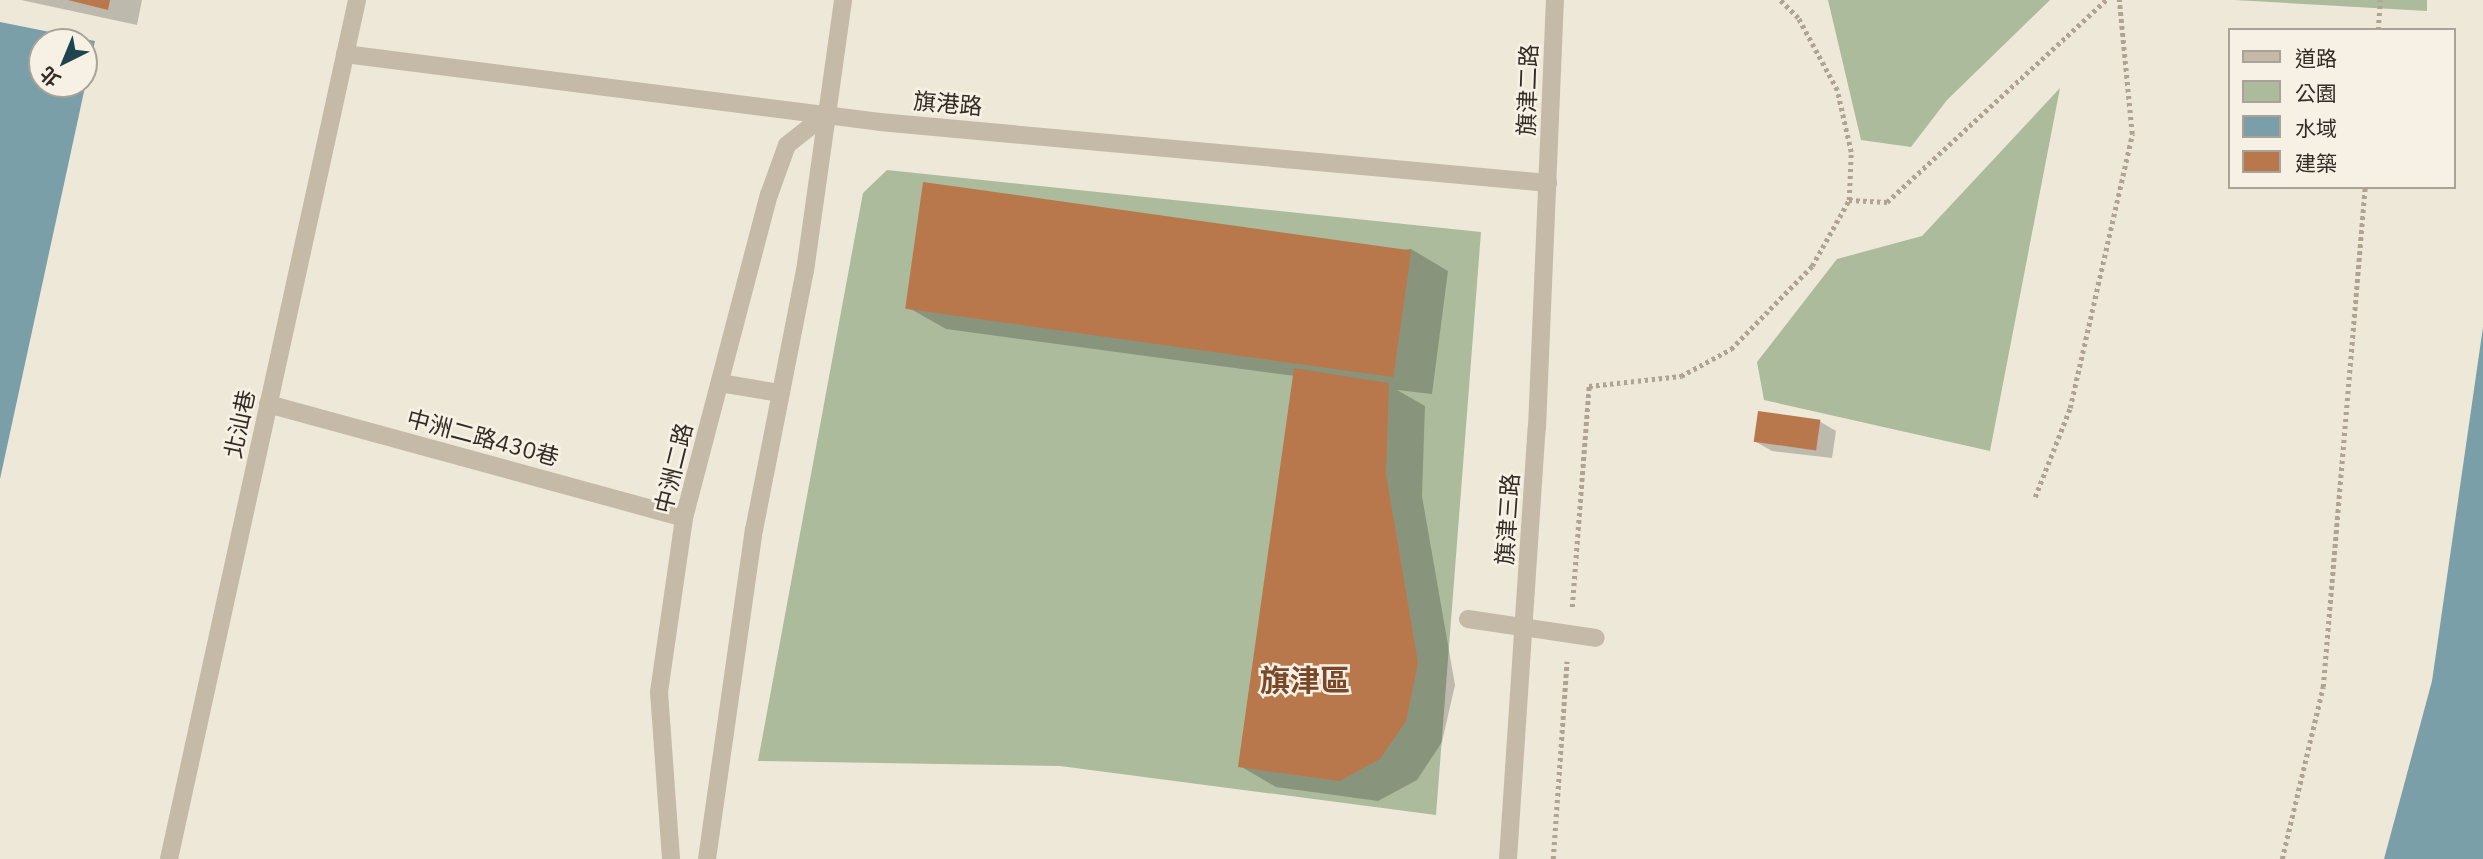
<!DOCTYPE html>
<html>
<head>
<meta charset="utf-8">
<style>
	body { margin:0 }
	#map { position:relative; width:2483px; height:859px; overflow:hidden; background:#eee8d9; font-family:"IBM Plex Sans","Noto Sans TC",sans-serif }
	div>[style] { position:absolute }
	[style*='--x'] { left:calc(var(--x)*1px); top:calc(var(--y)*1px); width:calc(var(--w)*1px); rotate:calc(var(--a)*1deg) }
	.green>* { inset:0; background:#abbb9b }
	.water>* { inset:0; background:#7b9fa8 }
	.shadow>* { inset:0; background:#0003 }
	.building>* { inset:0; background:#b9784c; transform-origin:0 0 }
	.path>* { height:4.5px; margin-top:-2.25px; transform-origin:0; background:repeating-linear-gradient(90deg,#b0a391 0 3.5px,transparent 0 7px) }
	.service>* { height:18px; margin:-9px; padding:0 9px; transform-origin:9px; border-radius:9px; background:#c5b9a7 }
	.minor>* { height:18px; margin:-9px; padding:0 9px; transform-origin:9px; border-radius:9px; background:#c5b9a7 }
	.tertiary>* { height:18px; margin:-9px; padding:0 9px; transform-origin:9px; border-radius:9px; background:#c5b9a7 }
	span { translate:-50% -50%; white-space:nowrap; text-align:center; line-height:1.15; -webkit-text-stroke:5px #f7f1e5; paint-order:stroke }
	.street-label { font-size:23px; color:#322c26 }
	.district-label { font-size:30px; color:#794828; font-weight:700 }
	.legend { position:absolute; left:2228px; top:28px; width:228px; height:161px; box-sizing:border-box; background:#f7f1e5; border:2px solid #a8a299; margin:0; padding:9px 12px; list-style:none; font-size:21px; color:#322c26 }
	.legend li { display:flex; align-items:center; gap:14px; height:35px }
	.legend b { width:35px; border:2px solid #a8a299 }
	.north { position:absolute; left:28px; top:28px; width:70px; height:70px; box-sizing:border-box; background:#f7f1e5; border:2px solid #a8a299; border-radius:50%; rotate:223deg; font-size:19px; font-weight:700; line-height:28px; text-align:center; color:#322c26 }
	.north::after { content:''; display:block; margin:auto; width:24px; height:32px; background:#20444f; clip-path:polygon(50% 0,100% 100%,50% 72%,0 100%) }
</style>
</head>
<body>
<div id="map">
	<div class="green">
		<div style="clip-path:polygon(1828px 0,2050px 0,1947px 100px,1911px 147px,1861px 140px)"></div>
		<div style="clip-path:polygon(2234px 0,2427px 0,2427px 11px)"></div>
		<div style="clip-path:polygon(2060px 88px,1990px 451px,1764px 400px,1757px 362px,1837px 259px,1922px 236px)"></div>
		<div style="clip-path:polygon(887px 170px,1481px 232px,1436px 815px,1060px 766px,758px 761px,863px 193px)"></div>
	</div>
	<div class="water">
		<div style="clip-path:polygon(evenodd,0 22px,95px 41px,0 479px,0 22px,42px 42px,84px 42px,84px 84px,42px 84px,42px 42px)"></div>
		<div style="clip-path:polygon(2483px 327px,2483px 859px,2384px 859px,2432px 681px)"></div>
	</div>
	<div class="shadow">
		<div style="clip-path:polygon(21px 0,142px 0,137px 25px)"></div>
		<div style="clip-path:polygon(1411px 249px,1448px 271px,1432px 394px,1397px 390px,1425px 406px,1422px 496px,1455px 685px,1442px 742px,1417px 780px,1378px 801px,1276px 787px,1240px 766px,1295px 376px,946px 329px,909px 308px)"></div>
		<div style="clip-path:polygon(1819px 421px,1836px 431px,1832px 458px,1772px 451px,1756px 442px)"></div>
	</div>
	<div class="building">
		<div style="clip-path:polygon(68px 0,110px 0,108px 10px)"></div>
		<div style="left:923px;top:182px;width:493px;height:128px;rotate:8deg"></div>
		<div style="clip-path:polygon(1294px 368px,1389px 383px,1386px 474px,1418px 663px,1406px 721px,1380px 759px,1340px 781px,1238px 767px)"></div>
		<div style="left:1758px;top:411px;width:63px;height:31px;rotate:8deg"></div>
	</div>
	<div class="path">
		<div style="--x:2378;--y:30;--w:30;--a:-86"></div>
		<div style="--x:1849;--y:200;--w:38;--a:3"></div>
		<div style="--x:1887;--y:202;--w:298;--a:-42.7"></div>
		<div style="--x:2035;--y:497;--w:96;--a:-68.5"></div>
		<div style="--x:2070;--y:408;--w:281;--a:-77.2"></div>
		<div style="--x:2132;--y:134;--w:135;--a:-95.5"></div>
		<div style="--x:1572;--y:607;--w:222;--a:-85.6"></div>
		<div style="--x:1589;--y:386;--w:93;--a:-6.2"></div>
		<div style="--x:1681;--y:376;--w:57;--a:-28.4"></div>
		<div style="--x:1731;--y:349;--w:116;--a:-45.7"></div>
		<div style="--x:1812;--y:266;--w:76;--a:-60.7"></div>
		<div style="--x:1849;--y:200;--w:48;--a:-87.6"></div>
		<div style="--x:1851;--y:152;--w:64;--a:-102.7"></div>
		<div style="--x:1837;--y:90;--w:82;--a:-118.4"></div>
		<div style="--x:1798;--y:18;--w:25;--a:-135"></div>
		<div style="--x:1553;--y:859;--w:198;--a:-86"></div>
		<div style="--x:2282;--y:859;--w:177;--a:-76.6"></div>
		<div style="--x:2323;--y:687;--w:502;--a:-85.2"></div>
	</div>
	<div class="service">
		<div style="--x:720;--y:383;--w:61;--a:9.5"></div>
		<div style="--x:268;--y:404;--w:431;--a:15.3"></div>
		<div style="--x:1468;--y:619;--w:129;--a:8.4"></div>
		<div style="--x:169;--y:859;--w:879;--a:-77.65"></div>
		<div style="--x:671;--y:859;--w:167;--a:-94.1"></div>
		<div style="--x:659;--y:692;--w:176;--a:-81.8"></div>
		<div style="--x:684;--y:518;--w:334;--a:-75.3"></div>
		<div style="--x:769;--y:195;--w:53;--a:-70.2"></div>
		<div style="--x:787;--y:145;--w:48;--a:-38.3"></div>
	</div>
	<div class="minor">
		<div style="--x:345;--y:54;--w:539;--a:7.24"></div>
		<div style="--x:880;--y:122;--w:671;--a:5.22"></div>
	</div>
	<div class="tertiary">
		<div style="--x:707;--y:859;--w:332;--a:-81.9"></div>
		<div style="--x:754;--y:530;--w:264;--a:-78.9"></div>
		<div style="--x:805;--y:271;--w:274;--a:-82"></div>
		<div style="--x:1508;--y:859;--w:432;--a:-86.2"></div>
		<div style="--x:1537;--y:428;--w:428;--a:-87.6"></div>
	</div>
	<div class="street-label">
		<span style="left:1527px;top:90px;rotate:-88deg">旗津二路</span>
		<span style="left:948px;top:103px;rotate:5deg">旗港路</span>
		<span style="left:239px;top:424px;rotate:-78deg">北汕巷</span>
		<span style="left:483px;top:437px;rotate:15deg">中洲二路430巷</span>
		<span style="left:673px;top:468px;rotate:-76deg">中洲二路</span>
		<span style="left:1507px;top:519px;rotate:-86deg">旗津三路</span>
	</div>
	<div class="district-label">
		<span style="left:1305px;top:680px">旗津區</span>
	</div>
	<ul class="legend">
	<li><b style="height:9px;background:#c5b9a7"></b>道路</li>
	<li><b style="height:19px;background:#abbb9b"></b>公園</li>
	<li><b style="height:19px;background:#7b9fa8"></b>水域</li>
	<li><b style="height:19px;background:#b9784c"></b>建築</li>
	</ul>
	<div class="north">北</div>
</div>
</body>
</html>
